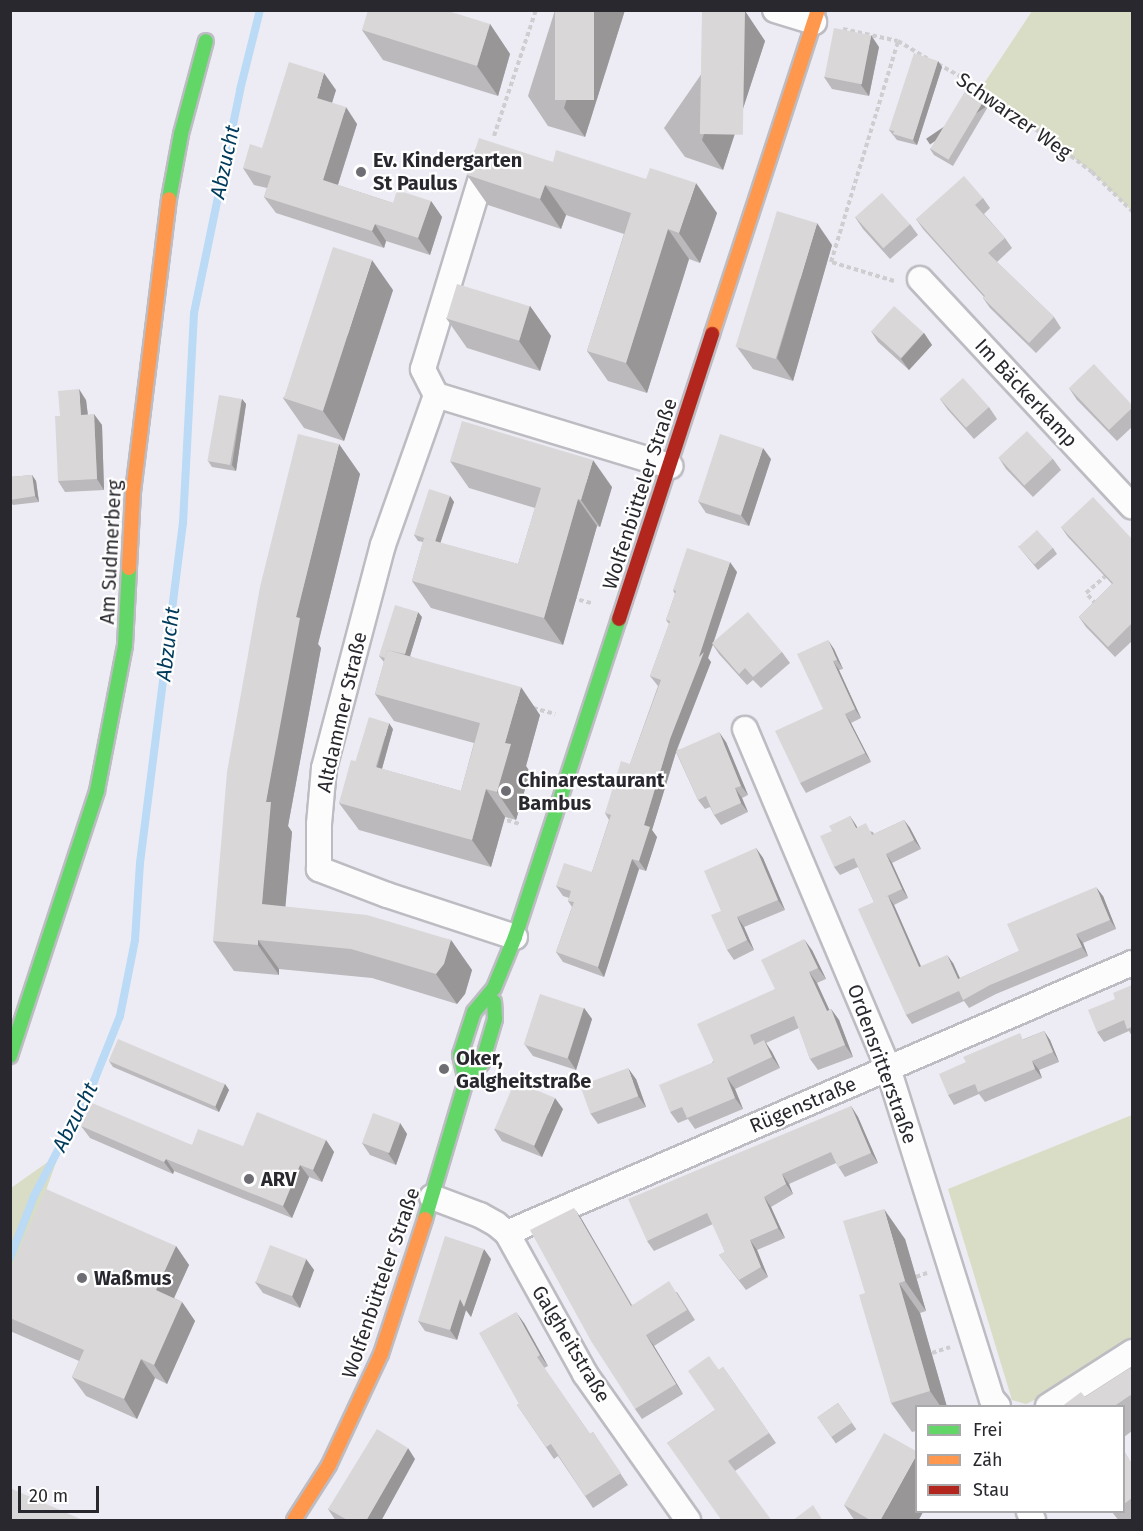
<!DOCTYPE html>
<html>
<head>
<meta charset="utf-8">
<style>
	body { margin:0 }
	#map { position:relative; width:1143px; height:1531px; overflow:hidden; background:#edecf4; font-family:"Fira Sans",sans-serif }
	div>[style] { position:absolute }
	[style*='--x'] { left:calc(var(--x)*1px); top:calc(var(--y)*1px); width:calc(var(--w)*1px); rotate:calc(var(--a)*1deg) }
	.green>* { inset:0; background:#d9ddc6 }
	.stream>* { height:8px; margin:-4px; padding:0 4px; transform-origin:4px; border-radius:4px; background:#badaf5 }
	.path>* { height:4px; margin-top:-2px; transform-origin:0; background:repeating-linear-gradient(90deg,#ceced1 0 4.5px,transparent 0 7.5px) }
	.roads { filter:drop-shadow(2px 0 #bdbcc2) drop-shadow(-2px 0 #bdbcc2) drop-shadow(0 2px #bdbcc2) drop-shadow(0 -2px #bdbcc2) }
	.street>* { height:24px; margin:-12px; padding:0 12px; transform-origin:12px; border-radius:12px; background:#fcfcfd }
	.fast>* { height:14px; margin:-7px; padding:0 7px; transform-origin:7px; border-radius:7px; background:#63d668 }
	.slow>* { height:14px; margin:-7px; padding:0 7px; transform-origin:7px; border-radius:7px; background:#ff974d }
	.jam>* { height:14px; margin:-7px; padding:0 7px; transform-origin:7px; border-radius:7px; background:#b3261e }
	.wall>* { inset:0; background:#bbb9bb; transform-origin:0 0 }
	.shaded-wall>* { inset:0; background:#999698; transform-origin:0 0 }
	.building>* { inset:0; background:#dad7d9; transform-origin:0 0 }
	.dots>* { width:16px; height:16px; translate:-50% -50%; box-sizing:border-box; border:3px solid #fff; border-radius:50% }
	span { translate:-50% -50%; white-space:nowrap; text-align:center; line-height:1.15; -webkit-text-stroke:4.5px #fff; paint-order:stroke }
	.street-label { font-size:20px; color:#29282e }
	.poi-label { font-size:20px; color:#29282e; font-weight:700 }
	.left { translate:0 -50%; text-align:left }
	.water-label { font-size:21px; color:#003b5c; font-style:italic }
	.frame { position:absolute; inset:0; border:12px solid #29282e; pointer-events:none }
	.legend { position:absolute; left:915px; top:1405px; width:210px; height:108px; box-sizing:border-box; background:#fff; border:2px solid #a9a9ab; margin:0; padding:8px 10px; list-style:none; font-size:18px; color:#29282e }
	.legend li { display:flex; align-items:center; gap:12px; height:30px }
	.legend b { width:30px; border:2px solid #a9a9ab }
	.scale { position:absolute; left:18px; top:1486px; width:81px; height:27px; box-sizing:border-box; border:3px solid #29282e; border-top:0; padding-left:8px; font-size:18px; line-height:21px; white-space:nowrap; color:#29282e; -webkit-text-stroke:4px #fff; paint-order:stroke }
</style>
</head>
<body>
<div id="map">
	<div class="green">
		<div style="clip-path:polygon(1032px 11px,1132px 11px,1132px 211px,1092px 172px,981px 88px)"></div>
		<div style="clip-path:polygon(1132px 1115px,1132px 1338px,1041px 1397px,1026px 1404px,1012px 1400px,948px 1189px)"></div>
		<div style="clip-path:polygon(59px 1154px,11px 1289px,11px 1188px)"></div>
	</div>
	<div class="stream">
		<div style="--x:10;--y:1258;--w:66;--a:-68.8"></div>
		<div style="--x:34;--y:1196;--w:130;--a:-62.4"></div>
		<div style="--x:94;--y:1081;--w:70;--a:-68.2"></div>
		<div style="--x:120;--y:1016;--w:77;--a:-78.8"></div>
		<div style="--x:135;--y:940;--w:77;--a:-86.3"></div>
		<div style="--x:140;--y:863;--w:343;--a:-82.8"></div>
		<div style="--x:183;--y:523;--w:210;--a:-87"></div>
		<div style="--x:194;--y:313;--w:228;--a:-78.3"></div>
		<div style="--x:240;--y:90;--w:82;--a:-76"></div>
	</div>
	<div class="path">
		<div style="--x:843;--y:29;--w:56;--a:12.3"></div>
		<div style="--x:898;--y:41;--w:35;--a:31"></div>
		<div style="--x:938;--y:64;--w:49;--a:29.2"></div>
		<div style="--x:981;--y:88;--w:139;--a:37.1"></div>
		<div style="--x:1092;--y:172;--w:56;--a:44.3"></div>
		<div style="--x:494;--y:136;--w:133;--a:-71.6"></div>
		<div style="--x:894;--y:281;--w:66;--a:-163.2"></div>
		<div style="--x:831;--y:262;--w:231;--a:-73.1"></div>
		<div style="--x:572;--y:598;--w:20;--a:15"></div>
		<div style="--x:1096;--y:604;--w:15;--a:-132"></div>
		<div style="--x:1086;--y:593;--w:29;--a:-41"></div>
		<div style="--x:533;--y:708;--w:23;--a:15"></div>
		<div style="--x:500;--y:818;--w:21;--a:17"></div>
		<div style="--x:916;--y:1277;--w:12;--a:-20"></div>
		<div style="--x:932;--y:1353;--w:19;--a:-18"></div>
	</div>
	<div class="roads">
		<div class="street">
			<div style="--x:775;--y:10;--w:41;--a:17.1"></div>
			<div style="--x:920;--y:279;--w:311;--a:47"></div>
			<div style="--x:436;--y:395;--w:29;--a:-117"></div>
			<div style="--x:423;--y:369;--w:220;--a:-73.1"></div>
			<div style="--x:745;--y:729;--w:368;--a:67.1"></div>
			<div style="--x:888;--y:1068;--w:347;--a:72.6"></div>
			<div style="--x:992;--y:1399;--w:9;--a:49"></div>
			<div style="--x:515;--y:937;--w:135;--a:-161.8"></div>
			<div style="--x:387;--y:895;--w:73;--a:-159.1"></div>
			<div style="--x:319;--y:869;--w:45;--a:-90"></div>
			<div style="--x:319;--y:824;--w:56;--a:-84.9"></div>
			<div style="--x:324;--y:768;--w:231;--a:-75.2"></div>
			<div style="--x:383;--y:545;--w:159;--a:-70.5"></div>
			<div style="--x:436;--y:395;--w:245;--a:16.9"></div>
			<div style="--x:432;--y:1197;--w:51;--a:20.6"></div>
			<div style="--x:480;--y:1215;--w:18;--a:29"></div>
			<div style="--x:496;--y:1224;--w:14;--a:39"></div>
			<div style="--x:507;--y:1233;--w:161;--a:61"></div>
			<div style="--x:585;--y:1374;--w:179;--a:54.8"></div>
			<div style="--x:507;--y:1233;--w:681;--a:-23.36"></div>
			<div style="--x:1048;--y:1406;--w:100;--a:-32.7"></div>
			<div style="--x:1029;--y:1512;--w:9;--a:63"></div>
		</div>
		<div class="fast">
			<div style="--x:169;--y:199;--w:66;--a:-79.5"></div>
			<div style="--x:181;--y:134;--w:96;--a:-75"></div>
			<div style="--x:10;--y:1056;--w:279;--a:-71.8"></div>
			<div style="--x:97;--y:791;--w:149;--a:-79.1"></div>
			<div style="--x:125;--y:645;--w:77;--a:-87"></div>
			<div style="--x:466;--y:1081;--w:27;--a:-103"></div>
			<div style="--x:460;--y:1055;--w:45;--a:-72"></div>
			<div style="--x:474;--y:1012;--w:31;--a:-50"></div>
			<div style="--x:494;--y:988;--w:55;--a:-67.6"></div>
			<div style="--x:515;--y:937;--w:335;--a:-71.9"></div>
			<div style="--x:425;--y:1219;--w:144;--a:-73.5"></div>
			<div style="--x:466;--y:1081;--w:24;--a:-48"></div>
			<div style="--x:482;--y:1063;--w:46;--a:-73.5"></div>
			<div style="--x:495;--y:1019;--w:17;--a:-93"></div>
		</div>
		<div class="slow">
			<div style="--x:712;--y:334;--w:341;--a:-71.9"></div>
			<div style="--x:129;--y:568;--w:76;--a:-87"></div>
			<div style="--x:133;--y:492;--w:295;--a:-83"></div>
			<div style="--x:294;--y:1520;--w:65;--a:-57.5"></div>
			<div style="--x:329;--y:1465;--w:123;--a:-64.9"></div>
			<div style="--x:381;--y:1354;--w:142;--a:-71.9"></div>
		</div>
		<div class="jam">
			<div style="--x:619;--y:619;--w:300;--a:-71.9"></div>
		</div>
	</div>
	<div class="wall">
		<div style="clip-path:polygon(555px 10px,625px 10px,585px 137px,548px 126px,528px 96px)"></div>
		<div style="clip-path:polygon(745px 11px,765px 41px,723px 170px,685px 157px,664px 128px)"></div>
		<div style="clip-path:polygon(490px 24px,510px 54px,498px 96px,383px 60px,362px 30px)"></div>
		<div style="clip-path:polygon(879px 47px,869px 96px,832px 89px,824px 77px)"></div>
		<div style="clip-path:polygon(938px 61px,942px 67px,917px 145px,897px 140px,889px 130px)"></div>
		<div style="clip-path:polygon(336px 90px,332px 103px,357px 124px,338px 185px,393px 203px,431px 201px,442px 217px,430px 255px,386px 241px,384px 248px,276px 213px,264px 197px,267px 188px,254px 185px,243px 168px,262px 148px)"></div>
		<div style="clip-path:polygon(985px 99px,989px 105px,953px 166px,934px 155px,930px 149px)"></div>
		<div style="clip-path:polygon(553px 162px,717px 213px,700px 263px,689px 259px,647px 393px,608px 381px,587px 351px,624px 234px,566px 215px,561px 229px,488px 205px,467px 175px)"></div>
		<div style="clip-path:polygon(983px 198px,990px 208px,984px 214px,1005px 238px,1012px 248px,997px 262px,1054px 317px,1061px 328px,1036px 353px,990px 308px,983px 298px,984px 297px,923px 229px,916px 219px)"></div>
		<div style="clip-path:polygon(855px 217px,910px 224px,918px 235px,890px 259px,863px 229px)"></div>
		<div style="clip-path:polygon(832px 245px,793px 381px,753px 369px,737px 347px)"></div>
		<div style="clip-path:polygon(393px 290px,344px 441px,304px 428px,283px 398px)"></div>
		<div style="clip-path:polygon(530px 306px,551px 336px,540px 371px,467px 348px,446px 318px)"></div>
		<div style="clip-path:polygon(871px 331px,924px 333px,932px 345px,909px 370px,878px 342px)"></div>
		<div style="clip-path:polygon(1069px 388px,1132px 405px,1132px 427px,1117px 441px,1077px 400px)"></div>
		<div style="clip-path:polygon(242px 399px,246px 404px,236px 471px,212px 467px,208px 461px)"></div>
		<div style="clip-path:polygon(940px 399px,989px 407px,997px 419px,974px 439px,948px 410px)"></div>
		<div style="clip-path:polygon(86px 400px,88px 415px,102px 425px,104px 490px,65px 492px,58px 481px,60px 416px)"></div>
		<div style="clip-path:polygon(339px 444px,360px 474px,318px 644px,321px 648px,288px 826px,292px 832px,285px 907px,451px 940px,472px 970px,465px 994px,457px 1004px,372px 978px,279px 969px,279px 975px,234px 971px,213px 941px)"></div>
		<div style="clip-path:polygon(999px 458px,1053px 459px,1061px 470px,1033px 497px,1006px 469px)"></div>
		<div style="clip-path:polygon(771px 459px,749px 526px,706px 513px,698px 501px)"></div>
		<div style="clip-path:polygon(450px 461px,612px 487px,600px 527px,597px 526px,563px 645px,431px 608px,412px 581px,423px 542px,418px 541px,414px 535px,450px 496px,454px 502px,440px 543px,518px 564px,535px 508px,469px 488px)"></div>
		<div style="clip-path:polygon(32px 475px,36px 481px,39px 502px,13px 505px,10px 502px,10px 477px)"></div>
		<div style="clip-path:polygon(1061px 527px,1132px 539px,1132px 641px,1115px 657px,1086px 627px,1079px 617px,1112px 584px,1068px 537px)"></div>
		<div style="clip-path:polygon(1018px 546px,1053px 548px,1057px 554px,1038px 570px)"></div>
		<div style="clip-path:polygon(737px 572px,714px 641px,782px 652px,790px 663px,761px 688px,753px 680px,747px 685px,719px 654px,713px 645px,708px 658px,711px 662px,677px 750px,726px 742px,748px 795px,742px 798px,748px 812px,721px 825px,714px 815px,710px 807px,705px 809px,698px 800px,676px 752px,652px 830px,657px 837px,646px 871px,639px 869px,604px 977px,563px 962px,556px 952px,572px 907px,568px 901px,569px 898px,563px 896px,556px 886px,592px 872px,609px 820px,605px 813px,630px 764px,658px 686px,650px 676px,669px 624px,666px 620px,675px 594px,673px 590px)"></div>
		<div style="clip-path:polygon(422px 617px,410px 656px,540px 715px,526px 766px,530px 772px,516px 820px,505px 817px,491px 867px,359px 830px,339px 803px,357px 762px,393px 729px,382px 769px,461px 791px,474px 743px,394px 721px,375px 694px,384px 662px,379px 656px)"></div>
		<div style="clip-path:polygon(834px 649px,843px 669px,839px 670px,861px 718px,851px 723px,871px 762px,806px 793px,800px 783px,823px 709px)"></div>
		<div style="clip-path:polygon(850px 816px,857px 828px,873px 832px,874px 834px,904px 820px,910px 828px,921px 849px,892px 863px,908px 898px,894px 905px,921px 966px,953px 963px,960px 978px,1019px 951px,1103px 896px,1116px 929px,1083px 943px,1088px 956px,996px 994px,969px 1008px,964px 1001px,912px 1024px,906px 1015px,874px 902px,858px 867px,840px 875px,834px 867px,832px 831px)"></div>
		<div style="clip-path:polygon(756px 848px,763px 858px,785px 910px,744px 927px,754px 950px,734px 960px,727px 950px,721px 911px)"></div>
		<div style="clip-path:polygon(812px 950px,826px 979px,817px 983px,829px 1010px,831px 1009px,839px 1020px,853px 1057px,818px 1070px,810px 1059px,799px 1028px,766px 1043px,772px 1052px,780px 1068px,735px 1089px,743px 1109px,695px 1129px,688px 1119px,678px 1123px,670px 1112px,775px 989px)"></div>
		<div style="clip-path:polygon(1132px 985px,1132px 1036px,1129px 1031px,1104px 1042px,1097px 1032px,1115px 999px)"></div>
		<div style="clip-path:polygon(584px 1008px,592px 1019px,576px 1070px,533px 1056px,525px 1045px)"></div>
		<div style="clip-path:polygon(1044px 1031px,1050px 1040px,1059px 1062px,1039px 1070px,1042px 1078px,985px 1102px,979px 1094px,954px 1105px,948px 1095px,1024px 1039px)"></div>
		<div style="clip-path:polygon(109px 1061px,225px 1084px,229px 1090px,219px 1112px,113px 1067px)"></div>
		<div style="clip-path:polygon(636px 1079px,646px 1107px,598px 1124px,590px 1113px)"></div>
		<div style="clip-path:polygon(851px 1106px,858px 1117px,878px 1163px,845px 1177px,836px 1163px,789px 1184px,793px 1194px,771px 1207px,785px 1238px,757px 1250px,768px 1277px,746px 1290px,719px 1255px,725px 1252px,713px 1224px,654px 1251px,647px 1241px)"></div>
		<div style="clip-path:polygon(563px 1109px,542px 1157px,502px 1141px,494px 1129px)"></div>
		<div style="clip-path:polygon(400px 1123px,407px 1134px,396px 1165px,370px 1155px,362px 1143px)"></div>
		<div style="clip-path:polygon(81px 1126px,192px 1145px,243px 1146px,326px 1140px,334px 1152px,322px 1182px,309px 1177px,292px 1218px,174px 1171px,173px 1174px,90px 1138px)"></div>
		<div style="clip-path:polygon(581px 1218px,632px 1305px,677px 1292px,695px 1320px,654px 1346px,683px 1394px,642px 1419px,635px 1409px)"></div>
		<div style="clip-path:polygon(905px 1239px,926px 1311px,920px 1313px,947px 1407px,916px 1407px,916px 1431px,912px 1432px,891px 1403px,865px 1293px)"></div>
		<div style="clip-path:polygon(176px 1246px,189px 1265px,174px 1298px,182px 1302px,195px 1321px,167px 1384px,155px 1378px,137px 1419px,86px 1396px,72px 1377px,79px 1361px,10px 1331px,10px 1270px)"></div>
		<div style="clip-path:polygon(306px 1259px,314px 1270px,300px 1308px,263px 1293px,255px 1282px)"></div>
		<div style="clip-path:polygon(491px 1259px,471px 1317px,466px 1310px,457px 1340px,425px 1331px,418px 1321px)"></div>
		<div style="clip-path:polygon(524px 1323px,548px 1366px,544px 1368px,590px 1434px,593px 1432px,628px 1485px,593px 1508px,558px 1456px,554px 1459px,517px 1405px,519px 1404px)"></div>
		<div style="clip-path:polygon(723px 1367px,776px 1443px,735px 1471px,667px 1443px,715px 1410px,719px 1370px)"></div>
		<div style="clip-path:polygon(1132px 1372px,1132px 1431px,1124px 1437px,1124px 1407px,1061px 1407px,1085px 1397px)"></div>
		<div style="left:838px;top:1403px;width:32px;height:25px;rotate:55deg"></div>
		<div style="clip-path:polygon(1124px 1451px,1132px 1464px,1132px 1521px,1119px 1521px,1112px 1512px,1124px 1512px)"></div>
		<div style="clip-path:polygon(415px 1459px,381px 1521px,336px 1521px,328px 1509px)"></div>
		<div style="clip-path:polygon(844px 1505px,916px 1512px,923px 1512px,918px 1521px,855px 1521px)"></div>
	</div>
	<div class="shaded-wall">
		<div style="clip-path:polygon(594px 10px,625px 10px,585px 137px,564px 108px)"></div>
		<div style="clip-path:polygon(745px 11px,765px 41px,723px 170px,702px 140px)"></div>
		<div style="clip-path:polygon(490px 24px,510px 54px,498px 96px,477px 66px)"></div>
		<div style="clip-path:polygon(871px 35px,879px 47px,869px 96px,861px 85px)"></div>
		<div style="clip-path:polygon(938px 61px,942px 67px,917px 145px,913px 140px)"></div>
		<div style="clip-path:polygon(324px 73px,336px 90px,328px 115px,317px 98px)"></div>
		<div style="left:985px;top:99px;width:7px;height:71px;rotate:56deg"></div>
		<div style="clip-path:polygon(346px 107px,357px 124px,334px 197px,323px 180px)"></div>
		<div style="clip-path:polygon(696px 183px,717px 213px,700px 263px,679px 233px)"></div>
		<div style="clip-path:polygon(545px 185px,566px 215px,561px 229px,540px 199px)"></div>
		<div style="clip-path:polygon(431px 201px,442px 217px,430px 255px,418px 238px)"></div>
		<div style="clip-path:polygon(817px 223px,832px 245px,793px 381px,777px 358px)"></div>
		<div style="clip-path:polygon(375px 224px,386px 241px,384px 248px,372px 231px)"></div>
		<div style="clip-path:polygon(668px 229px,689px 259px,647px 393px,626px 363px)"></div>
		<div style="clip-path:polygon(372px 260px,393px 290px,344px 441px,323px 411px)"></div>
		<div style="clip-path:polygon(530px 306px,551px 336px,540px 371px,519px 341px)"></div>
		<div style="clip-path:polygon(924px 333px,932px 345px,909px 370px,901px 359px)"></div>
		<div style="clip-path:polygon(79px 389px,86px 400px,89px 425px,81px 415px)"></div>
		<div style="clip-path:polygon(242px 399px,246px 404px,236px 471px,232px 465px)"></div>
		<div style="clip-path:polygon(94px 414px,102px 425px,104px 490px,97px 479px)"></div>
		<div style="clip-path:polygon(339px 444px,360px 474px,318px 644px,321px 648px,288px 826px,292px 832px,283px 934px,262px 904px,266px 802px,296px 617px)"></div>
		<div style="clip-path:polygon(763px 448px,771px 459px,749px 526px,741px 515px)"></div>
		<div style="clip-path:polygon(593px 460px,612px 487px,600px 527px,581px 500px)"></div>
		<div style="clip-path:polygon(32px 475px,36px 481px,39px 502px,35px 496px)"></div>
		<div style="clip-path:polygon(450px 496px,454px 502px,439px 547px,435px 542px)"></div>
		<div style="clip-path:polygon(578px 499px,597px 526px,563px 645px,544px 618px)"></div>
		<div style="clip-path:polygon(730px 562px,737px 572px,708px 658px,711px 662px,677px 749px,652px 830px,657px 837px,646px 871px,639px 861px,644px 825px,670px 739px)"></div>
		<div style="clip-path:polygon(418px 612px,422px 617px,406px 669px,402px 663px)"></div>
		<div style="clip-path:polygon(828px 640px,834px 649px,843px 669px,837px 660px)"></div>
		<div style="clip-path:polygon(833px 661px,839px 670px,861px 718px,855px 709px)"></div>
		<div style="clip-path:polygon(521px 687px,540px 715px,526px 766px,530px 772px,516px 820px,497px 792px,505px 743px)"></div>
		<div style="clip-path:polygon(845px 714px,851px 723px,871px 762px,865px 753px)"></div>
		<div style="clip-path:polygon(389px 723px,393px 729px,378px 783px,374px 778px)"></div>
		<div style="clip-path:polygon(719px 732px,726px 742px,748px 795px,741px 786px)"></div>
		<div style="clip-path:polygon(735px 788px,742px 798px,748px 812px,741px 803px)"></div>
		<div style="clip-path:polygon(486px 789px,505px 817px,491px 867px,472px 840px)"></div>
		<div style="clip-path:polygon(850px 816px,856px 825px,862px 837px,856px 828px)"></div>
		<div style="clip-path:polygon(904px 820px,910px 828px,921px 849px,914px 840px)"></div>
		<div style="clip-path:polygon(756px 848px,763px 858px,785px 910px,778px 900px)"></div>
		<div style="clip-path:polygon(886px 854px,892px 863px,908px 898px,902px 889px)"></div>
		<div style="clip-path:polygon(632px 859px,639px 869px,604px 977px,598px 967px)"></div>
		<div style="clip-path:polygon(1096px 887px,1103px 896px,1116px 929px,1110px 920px)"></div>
		<div style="clip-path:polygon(888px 896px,894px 905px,925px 976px,919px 967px)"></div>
		<div style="clip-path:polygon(737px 917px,744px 927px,754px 950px,747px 940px)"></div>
		<div style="clip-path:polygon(1076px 934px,1083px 943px,1088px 956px,1082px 947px)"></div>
		<div style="clip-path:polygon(804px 939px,812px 950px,826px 979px,818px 968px)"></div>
		<div style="clip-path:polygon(258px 940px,279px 969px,279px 975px,258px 945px)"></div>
		<div style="clip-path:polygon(451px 940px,472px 970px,465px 994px,457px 1004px,436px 974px)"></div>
		<div style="clip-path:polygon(947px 955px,953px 963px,964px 988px,958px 979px)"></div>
		<div style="clip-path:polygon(809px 972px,817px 983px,835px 1022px,827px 1011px)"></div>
		<div style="clip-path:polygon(584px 1008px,592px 1019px,576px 1070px,568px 1058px)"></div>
		<div style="clip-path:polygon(831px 1009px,839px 1020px,853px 1057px,845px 1045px)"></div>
		<div style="clip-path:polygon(1044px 1031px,1050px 1040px,1059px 1062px,1053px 1052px)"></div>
		<div style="clip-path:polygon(764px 1040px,772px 1052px,780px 1068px,772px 1057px)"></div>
		<div style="clip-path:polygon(1032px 1061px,1039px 1070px,1042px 1078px,1035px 1069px)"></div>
		<div style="clip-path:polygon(628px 1068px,636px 1079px,646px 1107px,638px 1096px)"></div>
		<div style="clip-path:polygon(727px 1078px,735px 1089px,743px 1109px,735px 1098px)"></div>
		<div style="clip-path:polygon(225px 1084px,229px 1090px,219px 1112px,215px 1106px)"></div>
		<div style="clip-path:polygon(555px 1098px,563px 1109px,542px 1157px,534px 1146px)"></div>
		<div style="clip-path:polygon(851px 1106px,858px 1117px,878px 1163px,871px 1153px)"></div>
		<div style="clip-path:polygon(400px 1123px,407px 1134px,396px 1165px,388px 1153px)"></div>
		<div style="clip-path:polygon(326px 1140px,334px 1152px,322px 1182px,313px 1170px)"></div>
		<div style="clip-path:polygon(166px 1159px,174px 1171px,173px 1174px,164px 1162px)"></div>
		<div style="clip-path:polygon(300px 1165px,309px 1177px,292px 1218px,283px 1206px)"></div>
		<div style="clip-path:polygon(782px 1174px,789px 1184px,793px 1194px,786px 1184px)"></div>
		<div style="clip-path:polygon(764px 1197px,771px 1207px,785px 1238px,778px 1228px)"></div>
		<div style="clip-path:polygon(574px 1208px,581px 1218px,638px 1317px,631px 1306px)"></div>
		<div style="clip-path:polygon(884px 1209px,905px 1239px,926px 1311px,905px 1281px)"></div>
		<div style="clip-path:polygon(750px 1240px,757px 1250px,768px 1277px,761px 1267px)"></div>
		<div style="clip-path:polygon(176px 1246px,189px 1265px,169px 1309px,156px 1290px)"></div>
		<div style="clip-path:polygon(484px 1249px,491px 1259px,471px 1317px,466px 1310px,457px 1340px,450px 1330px,460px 1299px)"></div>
		<div style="clip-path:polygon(306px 1259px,314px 1270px,300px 1308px,292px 1296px)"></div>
		<div style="clip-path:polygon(899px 1283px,920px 1313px,947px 1407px,941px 1407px,930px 1391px)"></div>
		<div style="clip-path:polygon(182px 1302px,195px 1321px,167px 1384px,154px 1365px)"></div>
		<div style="clip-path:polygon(516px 1312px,524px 1323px,548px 1366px,540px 1355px)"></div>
		<div style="clip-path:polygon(646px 1335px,654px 1346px,683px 1394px,676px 1384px)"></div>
		<div style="clip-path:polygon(141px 1359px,155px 1378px,137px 1419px,124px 1399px)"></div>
		<div style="clip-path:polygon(408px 1448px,415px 1459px,381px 1521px,366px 1521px)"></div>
		<div style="clip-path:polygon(916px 1456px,916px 1512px,923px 1512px,918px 1521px,880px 1521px)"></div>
	</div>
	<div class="building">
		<div style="clip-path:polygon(368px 10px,445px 10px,490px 24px,477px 66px,362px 30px)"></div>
		<div style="left:555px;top:10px;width:39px;height:90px"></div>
		<div style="left:702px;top:10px;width:43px;height:124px;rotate:1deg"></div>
		<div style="left:834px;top:28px;width:38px;height:50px;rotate:11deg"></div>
		<div style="clip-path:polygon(914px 53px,938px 61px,913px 140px,893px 134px,894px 131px,889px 130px)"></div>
		<div style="clip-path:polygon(289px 62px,324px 73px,317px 98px,346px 107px,323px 180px,393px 203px,397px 190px,431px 201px,418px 238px,375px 224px,372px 231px,264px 197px,271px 176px,243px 168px,250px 144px,262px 148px)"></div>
		<div style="left:967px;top:88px;width:21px;height:71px;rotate:31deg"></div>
		<div style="clip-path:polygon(479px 138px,553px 162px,556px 150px,646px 179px,650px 168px,696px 183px,679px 233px,668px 229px,626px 363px,587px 351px,631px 213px,545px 185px,540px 199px,467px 175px)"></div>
		<div style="clip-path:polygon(964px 176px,983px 198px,975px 205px,1005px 238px,988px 253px,1054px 317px,1029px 343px,983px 298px,985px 296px,916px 219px)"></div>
		<div style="left:882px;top:193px;width:42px;height:36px;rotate:48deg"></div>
		<div style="left:777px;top:211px;width:42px;height:142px;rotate:17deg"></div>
		<div style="left:333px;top:247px;width:41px;height:159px;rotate:18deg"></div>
		<div style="left:457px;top:284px;width:76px;height:36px;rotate:17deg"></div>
		<div style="left:894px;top:306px;width:40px;height:34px;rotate:42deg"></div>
		<div style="clip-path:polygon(1094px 364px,1132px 405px,1132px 408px,1109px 430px,1069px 388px)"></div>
		<div style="left:963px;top:378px;width:39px;height:31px;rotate:48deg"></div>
		<div style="clip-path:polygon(79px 389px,81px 415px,94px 414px,97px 479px,58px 481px,55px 416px,60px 416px,58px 391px)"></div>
		<div style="left:219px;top:395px;width:23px;height:67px;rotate:10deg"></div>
		<div style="clip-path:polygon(462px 421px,593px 460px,581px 500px,578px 499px,544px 618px,412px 581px,424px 538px,518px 564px,541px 488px,450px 461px)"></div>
		<div style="left:1027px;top:431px;width:38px;height:39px;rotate:47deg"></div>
		<div style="clip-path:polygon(298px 434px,339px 444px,296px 617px,300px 618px,266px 802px,271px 802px,262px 904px,367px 915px,451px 940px,444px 964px,436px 974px,351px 949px,258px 940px,258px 945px,213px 941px,227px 772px,260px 587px)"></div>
		<div style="left:720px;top:434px;width:45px;height:71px;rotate:18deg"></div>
		<div style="clip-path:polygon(32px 475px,35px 496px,10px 500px,10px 477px)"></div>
		<div style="left:429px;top:489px;width:22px;height:48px;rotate:18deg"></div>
		<div style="clip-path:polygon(1093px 497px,1132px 539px,1132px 623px,1108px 647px,1079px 617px,1113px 583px,1061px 527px)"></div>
		<div style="left:1037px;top:530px;width:24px;height:25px;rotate:48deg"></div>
		<div style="clip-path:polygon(687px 548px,730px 562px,699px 657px,704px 652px,670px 739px,644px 825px,650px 827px,639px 861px,632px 859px,598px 967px,556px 952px,574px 902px,568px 901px,571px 891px,556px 886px,564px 863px,592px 872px,611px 815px,605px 813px,621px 761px,630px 764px,661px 680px,650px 676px,670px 621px,666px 620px,676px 591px,673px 590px)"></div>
		<div style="clip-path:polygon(395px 605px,418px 612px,405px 654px,387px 650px,385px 658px,379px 656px)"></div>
		<div style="clip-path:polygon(748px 612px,782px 652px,753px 677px,745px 668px,739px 674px,712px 643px)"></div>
		<div style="clip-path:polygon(828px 640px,837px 660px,833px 661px,855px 709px,845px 714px,865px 753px,800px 783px,775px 731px,823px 709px,797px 654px)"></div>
		<div style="clip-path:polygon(387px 650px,521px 687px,505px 743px,511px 744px,497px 792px,486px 789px,472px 840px,339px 803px,351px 760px,461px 791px,480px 723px,375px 694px)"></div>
		<div style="left:369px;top:717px;width:21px;height:47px;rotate:17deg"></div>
		<div style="clip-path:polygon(719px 732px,741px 786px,735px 788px,741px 803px,714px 815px,706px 796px,698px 800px,676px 751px)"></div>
		<div style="clip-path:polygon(850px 816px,856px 828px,866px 823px,872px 835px,904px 820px,914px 840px,886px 854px,902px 889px,885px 897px,888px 896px,919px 967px,947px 955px,958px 979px,1019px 951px,1007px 924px,1096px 887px,1110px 920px,1076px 934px,1082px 947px,990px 985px,963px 1000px,959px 991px,906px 1015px,858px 909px,874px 902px,854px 858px,834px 867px,820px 836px,832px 831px,829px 826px)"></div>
		<div style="clip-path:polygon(756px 848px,778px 900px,737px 917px,747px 940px,727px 950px,711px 915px,721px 911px,704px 871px)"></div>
		<div style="clip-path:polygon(804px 939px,818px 968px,809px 972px,827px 1011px,831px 1009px,845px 1045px,810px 1059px,794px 1016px,750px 1035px,754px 1045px,764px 1040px,772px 1057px,727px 1078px,735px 1098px,687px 1118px,682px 1107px,670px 1112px,659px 1085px,714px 1062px,697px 1024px,775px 989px,761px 960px)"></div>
		<div style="clip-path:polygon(1132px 985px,1132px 1027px,1127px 1029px,1124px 1020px,1097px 1032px,1088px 1010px,1115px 999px,1113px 993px)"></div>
		<div style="left:540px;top:994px;width:46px;height:53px;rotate:18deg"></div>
		<div style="clip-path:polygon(1044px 1031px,1053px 1052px,1032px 1061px,1035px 1069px,978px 1092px,975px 1084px,948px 1095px,939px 1074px,966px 1062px,963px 1057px,1020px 1033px,1023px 1040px)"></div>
		<div style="left:118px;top:1039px;width:116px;height:24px;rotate:23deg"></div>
		<div style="left:628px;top:1068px;width:30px;height:51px;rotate:70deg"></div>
		<div style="left:515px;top:1081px;width:43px;height:52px;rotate:23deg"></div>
		<div style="clip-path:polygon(92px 1103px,192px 1145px,198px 1129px,243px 1146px,257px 1112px,326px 1140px,313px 1170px,300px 1165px,283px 1206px,166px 1159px,164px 1162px,81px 1126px)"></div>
		<div style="clip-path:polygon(851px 1106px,871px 1153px,838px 1167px,831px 1152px,782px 1174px,786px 1184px,764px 1197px,778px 1228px,750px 1240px,761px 1267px,739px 1280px,719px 1255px,725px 1252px,707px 1213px,647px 1241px,628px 1199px)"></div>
		<div style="left:373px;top:1113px;width:29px;height:32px;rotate:20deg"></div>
		<div style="clip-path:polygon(46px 1189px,176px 1246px,156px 1290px,182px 1302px,154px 1365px,141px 1359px,124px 1399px,72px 1377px,84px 1350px,10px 1318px,10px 1270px)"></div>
		<div style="clip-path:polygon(574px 1208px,631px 1306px,669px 1281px,687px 1310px,646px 1335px,676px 1384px,635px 1409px,591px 1341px,530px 1230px)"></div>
		<div style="clip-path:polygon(884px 1209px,905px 1281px,899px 1283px,930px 1391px,891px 1403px,859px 1295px,865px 1293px,843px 1221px)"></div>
		<div style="clip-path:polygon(445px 1236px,484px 1249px,464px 1307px,460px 1299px,450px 1330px,418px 1321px)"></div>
		<div style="left:270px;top:1245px;width:39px;height:40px;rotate:21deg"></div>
		<div style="clip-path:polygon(516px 1312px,540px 1355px,537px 1357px,590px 1434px,593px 1432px,621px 1473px,585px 1496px,551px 1444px,546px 1447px,517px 1405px,519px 1404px,479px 1333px)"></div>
		<div style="clip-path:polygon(709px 1356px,719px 1370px,723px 1367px,769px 1433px,728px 1461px,772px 1521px,722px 1521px,667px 1443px,715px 1410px,688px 1371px)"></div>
		<div style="clip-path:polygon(1130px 1368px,1132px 1373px,1132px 1394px,1113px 1407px,1061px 1407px,1081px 1392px,1085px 1397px)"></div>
		<div style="left:838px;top:1403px;width:24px;height:25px;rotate:55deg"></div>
		<div style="clip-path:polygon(377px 1429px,408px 1448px,366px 1521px,349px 1521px,328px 1509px)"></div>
		<div style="clip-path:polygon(884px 1433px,916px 1451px,916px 1456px,880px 1521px,872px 1521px,844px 1505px)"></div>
		<div style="clip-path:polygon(1124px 1451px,1132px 1464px,1132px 1498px,1124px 1504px)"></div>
		<div style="clip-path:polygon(10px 1488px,85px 1521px,10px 1521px)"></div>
		<div style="clip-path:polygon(813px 1505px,823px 1521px,792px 1521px)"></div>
	</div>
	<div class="dots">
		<div style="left:361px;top:172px;background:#6e6d73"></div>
		<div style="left:506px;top:791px;background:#6e6d73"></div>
		<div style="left:444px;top:1069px;background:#6e6d73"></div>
		<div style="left:249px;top:1179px;background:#6e6d73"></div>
		<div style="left:82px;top:1278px;background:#6e6d73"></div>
	</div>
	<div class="street-label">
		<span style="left:1014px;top:116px;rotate:35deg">Schwarzer Weg</span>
		<span style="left:1026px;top:393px;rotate:47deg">Im Bäckerkamp</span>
		<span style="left:640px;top:494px;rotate:-72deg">Wolfenbütteler Straße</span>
		<span style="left:111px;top:552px;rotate:-87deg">Am Sudmerberg</span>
		<span style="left:342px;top:712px;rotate:-77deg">Altdammer Straße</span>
		<span style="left:882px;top:1064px;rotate:70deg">Ordensritterstraße</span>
		<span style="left:803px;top:1105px;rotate:-23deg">Rügenstraße</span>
		<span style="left:381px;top:1283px;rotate:-71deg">Wolfenbütteler Straße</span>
		<span style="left:571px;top:1344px;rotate:59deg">Galgheitstraße</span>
	</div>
	<div class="poi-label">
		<span class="left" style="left:373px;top:172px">Ev. Kindergarten<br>St Paulus</span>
		<span class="left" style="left:518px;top:792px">Chinarestaurant<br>Bambus</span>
		<span class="left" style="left:456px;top:1070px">Oker,<br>Galgheitstraße</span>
		<span class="left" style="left:261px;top:1179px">ARV</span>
		<span class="left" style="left:94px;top:1278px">Waßmus</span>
	</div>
	<div class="water-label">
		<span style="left:225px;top:162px;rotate:-78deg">Abzucht</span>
		<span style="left:168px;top:644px;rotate:-83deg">Abzucht</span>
		<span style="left:75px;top:1117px;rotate:-63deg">Abzucht</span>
	</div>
	<div class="frame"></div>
	<ul class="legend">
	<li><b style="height:8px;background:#63d668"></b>Frei</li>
	<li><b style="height:8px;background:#ff974d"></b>Zäh</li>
	<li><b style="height:8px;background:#b3261e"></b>Stau</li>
	</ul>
	<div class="scale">20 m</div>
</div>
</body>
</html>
